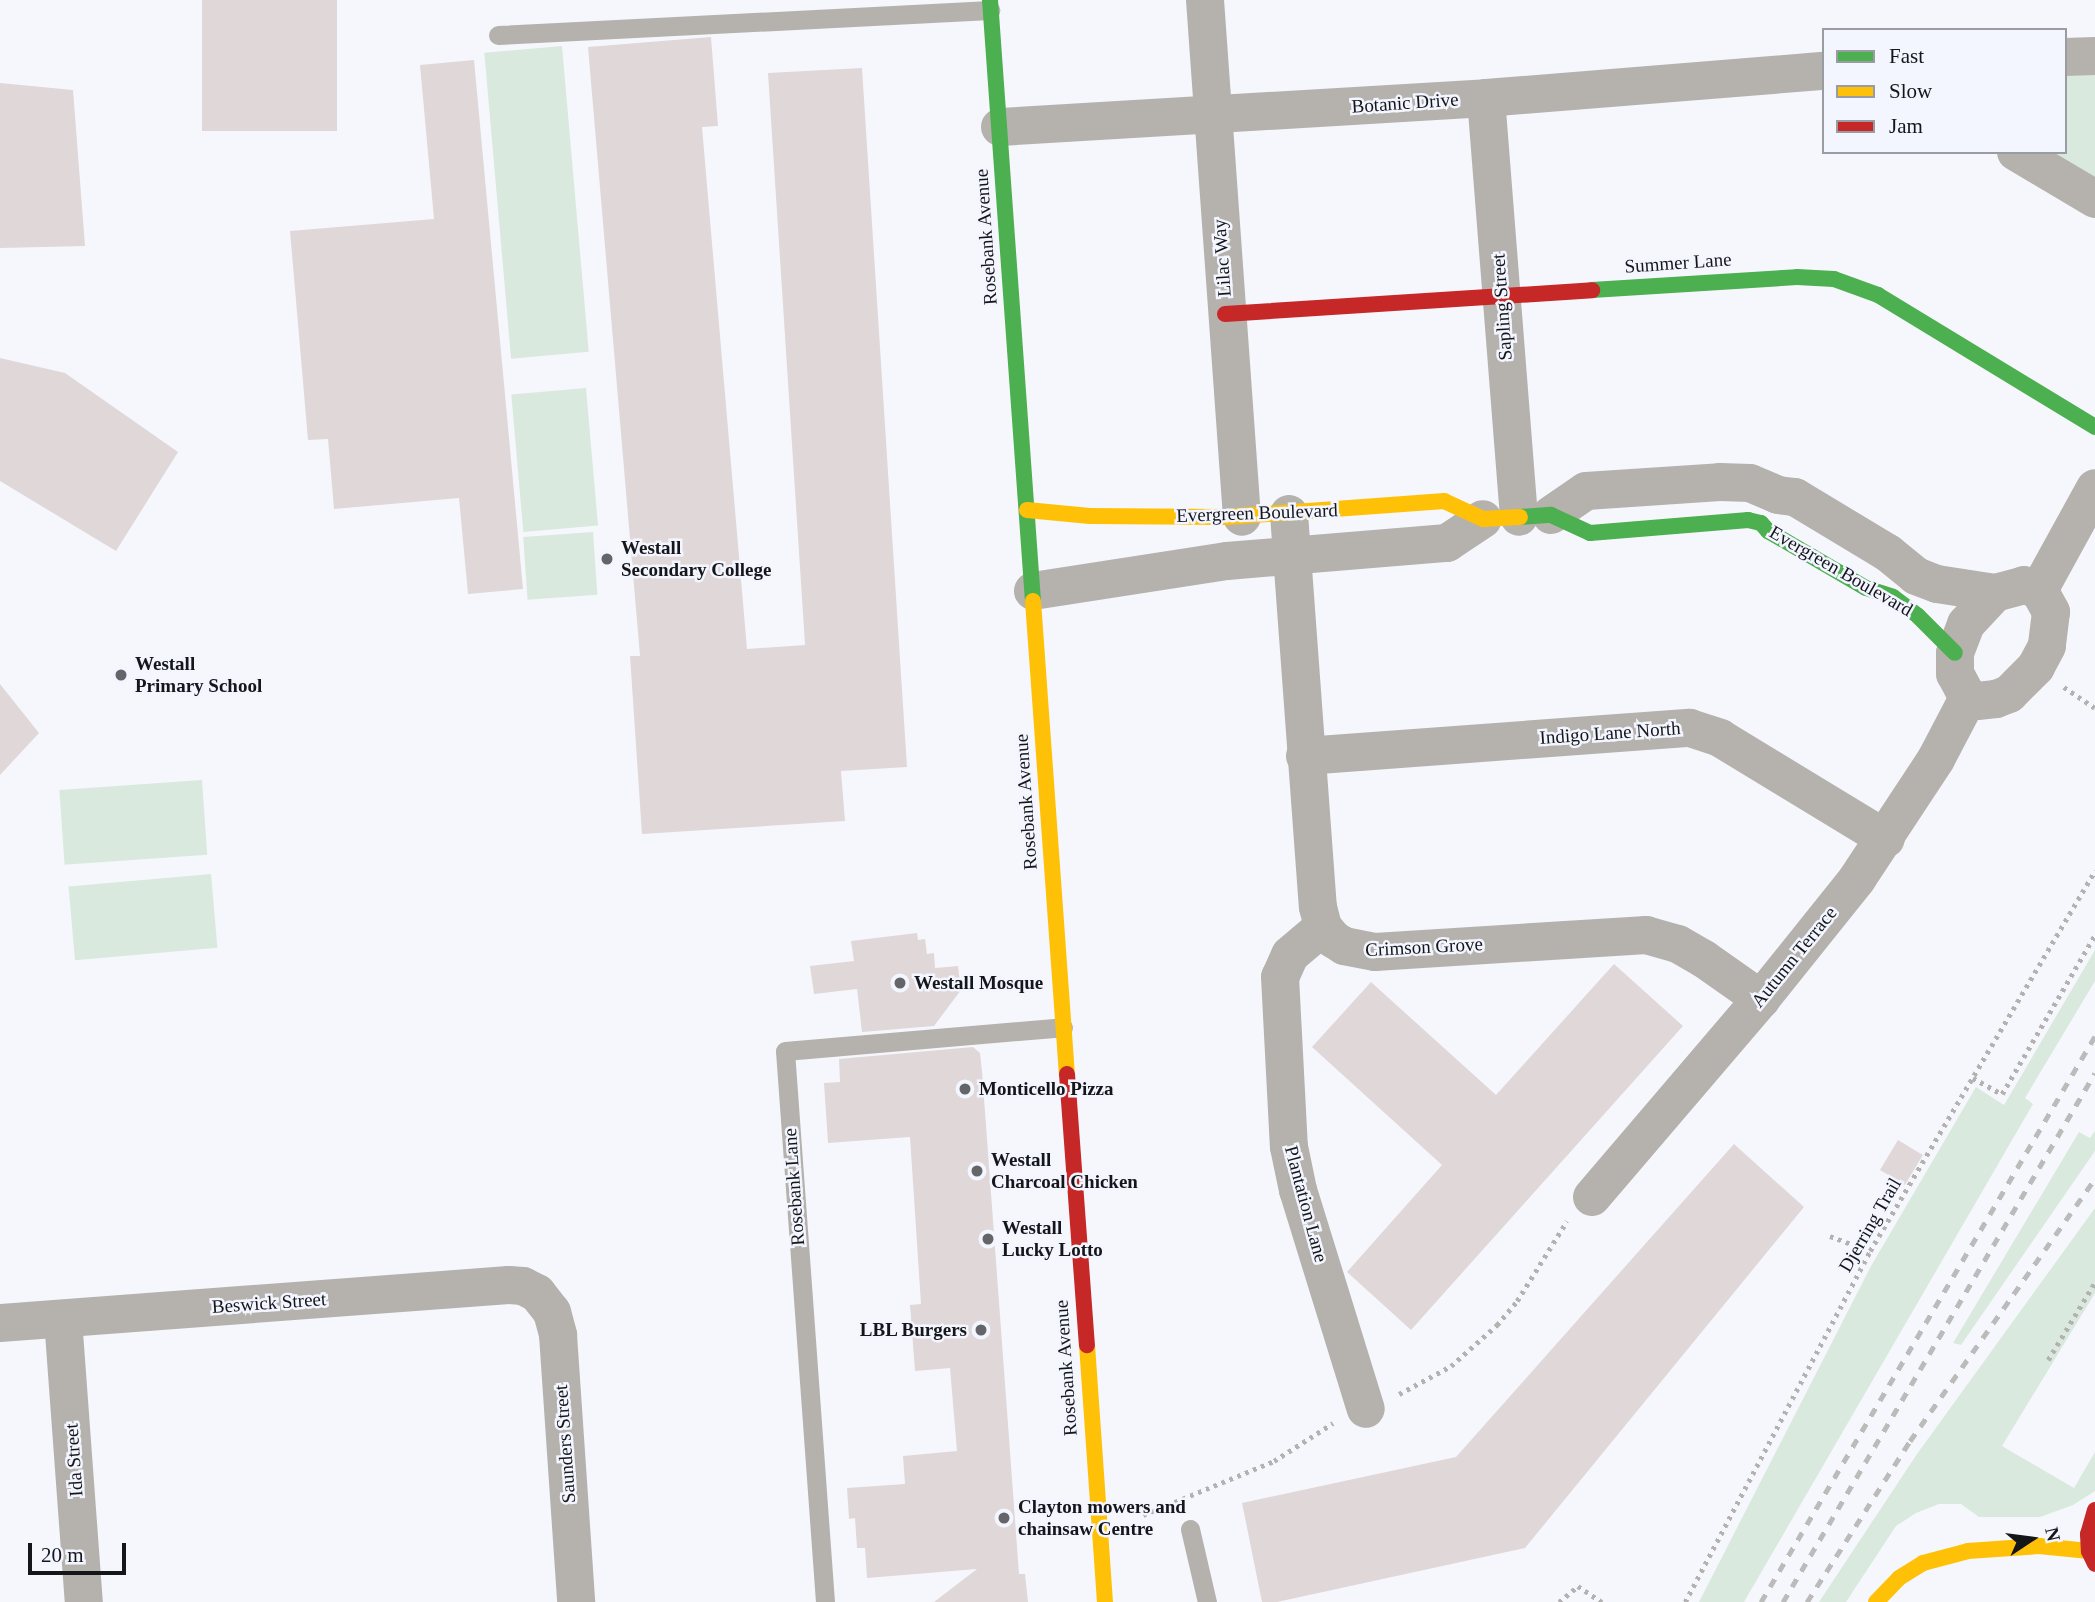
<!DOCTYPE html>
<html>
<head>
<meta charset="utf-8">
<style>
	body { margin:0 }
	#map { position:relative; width:2095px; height:1602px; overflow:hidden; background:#f6f7fc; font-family:Georgia,serif }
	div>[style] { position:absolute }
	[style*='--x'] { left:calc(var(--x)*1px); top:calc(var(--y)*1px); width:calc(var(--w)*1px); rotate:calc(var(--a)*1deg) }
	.green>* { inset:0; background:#dae9de; transform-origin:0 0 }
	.building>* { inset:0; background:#e0d7d8; transform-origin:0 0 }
	.path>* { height:4.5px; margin-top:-2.25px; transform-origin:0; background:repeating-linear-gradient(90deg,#b4b2b1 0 3.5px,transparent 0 8.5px) }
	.lane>* { height:19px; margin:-9.5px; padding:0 9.5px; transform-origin:9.5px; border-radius:9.5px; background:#b5b2ae }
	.street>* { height:38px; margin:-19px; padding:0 19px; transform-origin:19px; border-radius:19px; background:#b5b2ae }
	.fast>* { height:16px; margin:-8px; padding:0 8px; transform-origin:8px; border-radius:8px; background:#4caf50 }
	.slow>* { height:16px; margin:-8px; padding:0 8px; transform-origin:8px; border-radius:8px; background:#ffc107 }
	.jam>* { height:16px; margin:-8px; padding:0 8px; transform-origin:8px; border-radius:8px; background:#c62828 }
	.rail>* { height:5px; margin-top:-2.5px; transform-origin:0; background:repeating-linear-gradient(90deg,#bbb 0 9px,transparent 0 18px) }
	.dots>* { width:19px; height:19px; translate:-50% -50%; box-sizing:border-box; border:4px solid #f3f5ff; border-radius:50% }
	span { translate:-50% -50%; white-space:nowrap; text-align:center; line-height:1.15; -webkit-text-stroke:5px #f3f5ff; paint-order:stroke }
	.street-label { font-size:19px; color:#151619 }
	.poi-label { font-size:19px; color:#151619; font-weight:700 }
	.left { translate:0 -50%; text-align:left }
	.right { translate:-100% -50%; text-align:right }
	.legend { position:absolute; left:1822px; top:28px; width:245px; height:126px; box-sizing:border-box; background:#f3f5ff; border:2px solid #9a9ca3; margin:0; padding:9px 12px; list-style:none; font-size:21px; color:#151619 }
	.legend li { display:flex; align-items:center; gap:14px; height:35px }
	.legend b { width:35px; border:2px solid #9a9ca3 }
	.north { position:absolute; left:1997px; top:1504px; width:70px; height:70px; -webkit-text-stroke:5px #f3f5ff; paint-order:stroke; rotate:77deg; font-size:19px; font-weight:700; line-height:28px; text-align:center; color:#151619 }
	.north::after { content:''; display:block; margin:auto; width:24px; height:32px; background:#151619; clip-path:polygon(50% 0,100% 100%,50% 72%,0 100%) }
	.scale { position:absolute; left:28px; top:1543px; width:98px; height:32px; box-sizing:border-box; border:4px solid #151619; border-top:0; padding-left:9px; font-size:21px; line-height:24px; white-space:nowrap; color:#151619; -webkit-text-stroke:5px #f3f5ff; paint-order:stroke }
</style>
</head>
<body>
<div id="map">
	<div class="green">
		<div style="left:562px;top:46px;width:307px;height:78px;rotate:85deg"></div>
		<div style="clip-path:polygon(2095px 65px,2095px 190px,2031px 152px,2065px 152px,2065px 66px)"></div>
		<div style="left:586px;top:388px;width:138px;height:75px;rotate:85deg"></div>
		<div style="left:593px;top:532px;width:63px;height:70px;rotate:86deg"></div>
		<div style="left:202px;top:780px;width:75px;height:143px;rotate:86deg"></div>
		<div style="left:211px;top:874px;width:74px;height:143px;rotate:85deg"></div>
		<div style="clip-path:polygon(2095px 950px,2095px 981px,2025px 1098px,2033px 1104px,1744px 1602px,1699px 1602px,1871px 1266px,1976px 1087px,2004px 1105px)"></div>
		<div style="clip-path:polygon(2095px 1131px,2095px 1151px,1961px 1345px,1953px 1343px,2079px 1132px,2090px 1138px)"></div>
		<div style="clip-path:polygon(2095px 1208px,2095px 1293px,2002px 1446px,2074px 1488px,2095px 1452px,2095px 1491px,2073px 1505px,2040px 1517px,1979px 1517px,1961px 1504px,1939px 1504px,1916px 1513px,1896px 1526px,1846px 1602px,1819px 1602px,1917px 1454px)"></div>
	</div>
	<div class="building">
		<div style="left:202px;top:0;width:135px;height:131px"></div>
		<div style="clip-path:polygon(711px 37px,718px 126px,702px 127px,747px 649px,805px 645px,768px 73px,862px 68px,907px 767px,841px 771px,845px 821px,642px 834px,630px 656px,640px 656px,588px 47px)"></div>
		<div style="clip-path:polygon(474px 60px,523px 589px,468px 594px,459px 498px,334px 509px,328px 439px,308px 440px,290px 231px,434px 219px,420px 65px)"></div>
		<div style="clip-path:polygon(0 83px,73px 90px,85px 246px,0 248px)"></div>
		<div style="clip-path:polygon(0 358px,65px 373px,178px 452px,116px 551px,0 481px)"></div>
		<div style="clip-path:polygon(0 684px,39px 733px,0 775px)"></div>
		<div style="clip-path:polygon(917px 933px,918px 940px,925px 939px,927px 954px,934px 953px,935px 968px,958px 966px,961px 990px,934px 1026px,862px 1032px,857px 989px,814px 994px,810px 966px,854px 961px,851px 941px)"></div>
		<div style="clip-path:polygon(1614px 964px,1683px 1026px,1411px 1330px,1347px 1272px,1442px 1165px,1312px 1047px,1371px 982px,1496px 1095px)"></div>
		<div style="clip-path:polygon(973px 1047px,980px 1053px,982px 1071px,1019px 1574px,1025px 1574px,1028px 1602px,934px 1602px,977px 1569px,867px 1578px,865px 1548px,857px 1548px,855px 1518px,849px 1519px,847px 1488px,905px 1484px,903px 1456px,957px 1451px,950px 1368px,915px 1371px,910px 1305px,921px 1304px,910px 1137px,828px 1143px,824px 1083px,840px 1082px,839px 1059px)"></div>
		<div style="left:1898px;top:1140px;width:29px;height:35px;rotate:31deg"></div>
		<div style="clip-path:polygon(1734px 1144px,1804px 1207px,1525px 1548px,1277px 1602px,1262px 1602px,1242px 1503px,1456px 1457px)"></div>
	</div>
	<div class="path">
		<div style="--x:2064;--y:687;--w:37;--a:34"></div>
		<div style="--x:1973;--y:1078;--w:33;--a:29"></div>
		<div style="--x:2002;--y:1094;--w:184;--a:-59.7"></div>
		<div style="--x:1830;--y:1236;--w:43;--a:20.6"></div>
		<div style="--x:2048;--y:1360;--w:91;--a:-58.9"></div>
		<div style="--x:1399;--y:1394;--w:59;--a:-28.3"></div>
		<div style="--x:1451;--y:1366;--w:62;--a:-41.7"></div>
		<div style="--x:1497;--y:1325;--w:31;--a:-50"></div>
		<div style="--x:1517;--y:1301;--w:94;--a:-58"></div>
		<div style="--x:1143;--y:1515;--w:142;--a:-22.4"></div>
		<div style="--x:1274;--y:1461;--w:70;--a:-32.8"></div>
		<div style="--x:1559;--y:1602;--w:25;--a:-40"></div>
		<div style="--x:1578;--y:1586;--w:29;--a:34"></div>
		<div style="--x:1685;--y:1602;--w:397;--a:-62.2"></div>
		<div style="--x:1870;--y:1251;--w:442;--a:-59.4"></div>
	</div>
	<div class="lane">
		<div style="--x:498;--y:35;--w:493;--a:-2.9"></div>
		<div style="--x:1190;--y:1529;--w:75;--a:76.9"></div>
		<div style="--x:825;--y:1602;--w:552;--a:-94.15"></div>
		<div style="--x:785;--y:1051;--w:279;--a:-4.9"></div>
	</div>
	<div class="street">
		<div style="--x:1205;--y:0;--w:518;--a:85.91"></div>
		<div style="--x:2065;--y:57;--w:30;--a:-2"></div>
		<div style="--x:1486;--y:98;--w:420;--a:85.5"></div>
		<div style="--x:1000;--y:127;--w:487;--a:-3.4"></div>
		<div style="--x:1486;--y:98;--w:339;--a:-4.6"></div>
		<div style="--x:2016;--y:152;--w:92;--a:30.7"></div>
		<div style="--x:1289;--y:514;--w:394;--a:85.8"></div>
		<div style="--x:1318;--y:907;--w:21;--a:76"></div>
		<div style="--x:1323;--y:927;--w:16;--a:50"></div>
		<div style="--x:1333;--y:939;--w:13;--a:32"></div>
		<div style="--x:1344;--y:946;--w:32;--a:11"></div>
		<div style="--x:1375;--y:952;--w:272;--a:-3.6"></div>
		<div style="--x:1646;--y:935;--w:33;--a:16"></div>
		<div style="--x:1678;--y:944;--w:30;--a:30"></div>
		<div style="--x:1704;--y:959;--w:70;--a:35.1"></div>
		<div style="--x:1551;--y:515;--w:42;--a:-34.4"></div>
		<div style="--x:1586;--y:491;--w:134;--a:-3.8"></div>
		<div style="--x:1720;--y:482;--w:30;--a:2"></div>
		<div style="--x:1750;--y:483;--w:30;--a:23"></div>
		<div style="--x:1778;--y:495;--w:17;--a:7"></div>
		<div style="--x:1795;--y:497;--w:109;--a:31.1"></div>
		<div style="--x:1888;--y:553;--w:36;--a:39"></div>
		<div style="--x:1916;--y:576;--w:22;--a:21"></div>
		<div style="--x:1937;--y:584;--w:59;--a:8.8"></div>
		<div style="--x:2024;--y:585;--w:16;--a:18"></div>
		<div style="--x:2039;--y:590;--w:25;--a:61"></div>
		<div style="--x:2051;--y:612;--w:34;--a:97"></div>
		<div style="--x:2047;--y:646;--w:24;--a:118"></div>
		<div style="--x:2036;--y:667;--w:38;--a:135"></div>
		<div style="--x:2009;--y:694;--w:14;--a:159"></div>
		<div style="--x:1996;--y:699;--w:19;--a:174"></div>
		<div style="--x:1977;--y:701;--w:9;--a:-162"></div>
		<div style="--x:1968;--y:698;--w:27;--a:-118"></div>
		<div style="--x:1955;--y:674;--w:21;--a:-90"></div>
		<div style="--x:1955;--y:653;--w:31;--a:-69"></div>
		<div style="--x:1966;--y:624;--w:42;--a:-46.9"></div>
		<div style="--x:1995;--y:593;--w:30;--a:-15"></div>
		<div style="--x:2039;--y:590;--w:116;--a:-61.2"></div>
		<div style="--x:1033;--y:591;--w:196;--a:-8.8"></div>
		<div style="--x:1227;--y:561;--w:221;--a:-4.7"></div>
		<div style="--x:1447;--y:543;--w:43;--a:-33.7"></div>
		<div style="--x:1305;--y:756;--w:386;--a:-4.2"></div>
		<div style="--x:1690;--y:728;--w:32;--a:18"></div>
		<div style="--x:1720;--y:738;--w:194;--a:31.3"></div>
		<div style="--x:1323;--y:927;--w:43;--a:139.7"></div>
		<div style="--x:1290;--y:955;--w:24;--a:114"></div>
		<div style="--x:1280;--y:977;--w:170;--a:87"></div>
		<div style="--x:1289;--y:1147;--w:44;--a:78.2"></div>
		<div style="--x:1298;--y:1190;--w:229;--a:72.8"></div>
		<div style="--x:1592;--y:1197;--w:260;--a:-49.5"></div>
		<div style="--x:1761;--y:999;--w:154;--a:-51.3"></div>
		<div style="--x:1857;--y:879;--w:144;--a:-56.6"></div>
		<div style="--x:1936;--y:759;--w:69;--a:-62.3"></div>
		<div style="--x:63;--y:1319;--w:284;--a:85.8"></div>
		<div style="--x:0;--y:1323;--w:510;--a:-4.27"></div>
		<div style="--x:509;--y:1285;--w:14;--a:4"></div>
		<div style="--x:523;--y:1286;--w:16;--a:27"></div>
		<div style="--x:537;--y:1293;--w:24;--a:52"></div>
		<div style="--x:552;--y:1312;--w:24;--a:75"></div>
		<div style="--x:558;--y:1335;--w:268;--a:86.1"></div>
	</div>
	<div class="fast">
		<div style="--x:990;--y:0;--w:603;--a:85.91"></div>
		<div style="--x:1592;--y:290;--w:205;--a:-3.6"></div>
		<div style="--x:1797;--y:277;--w:37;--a:3"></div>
		<div style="--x:1834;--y:279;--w:47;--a:20"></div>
		<div style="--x:1878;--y:295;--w:254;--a:31.3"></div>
		<div style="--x:1520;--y:517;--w:31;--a:-4"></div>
		<div style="--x:1551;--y:515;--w:43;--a:24.8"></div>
		<div style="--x:1590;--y:533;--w:159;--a:-4.7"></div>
		<div style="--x:1748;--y:520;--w:13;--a:13"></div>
		<div style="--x:1761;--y:523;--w:11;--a:49"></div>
		<div style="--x:1768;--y:531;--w:113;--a:30.2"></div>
		<div style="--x:1866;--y:588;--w:28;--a:18"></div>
		<div style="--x:1893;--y:597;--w:31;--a:37"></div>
		<div style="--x:1918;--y:616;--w:52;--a:45"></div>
	</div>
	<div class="slow">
		<div style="--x:1027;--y:510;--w:63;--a:5.4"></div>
		<div style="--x:1090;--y:516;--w:136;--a:0.4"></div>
		<div style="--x:1226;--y:517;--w:219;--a:-4.2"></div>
		<div style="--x:1444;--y:501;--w:43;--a:24.8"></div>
		<div style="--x:1483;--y:519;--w:37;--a:-3"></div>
		<div style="--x:1033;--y:601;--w:474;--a:85.9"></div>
		<div style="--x:1087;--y:1345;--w:258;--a:86"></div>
		<div style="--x:1876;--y:1602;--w:33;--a:-46"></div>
		<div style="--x:1899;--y:1578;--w:28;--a:-32"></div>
		<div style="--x:1923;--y:1563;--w:47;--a:-14.9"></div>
		<div style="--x:1968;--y:1551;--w:71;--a:-4"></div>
		<div style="--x:2039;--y:1546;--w:50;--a:5.7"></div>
	</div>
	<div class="jam">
		<div style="--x:1225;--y:314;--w:368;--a:-3.7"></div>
		<div style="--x:1067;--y:1074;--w:272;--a:85.8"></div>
		<div style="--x:2095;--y:1510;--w:25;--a:106"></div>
		<div style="--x:2088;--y:1534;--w:17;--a:87"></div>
		<div style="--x:2089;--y:1551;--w:14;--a:65"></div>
	</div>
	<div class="rail">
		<div style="--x:1761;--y:1602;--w:657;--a:-59.45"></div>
		<div style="--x:1783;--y:1602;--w:614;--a:-59.47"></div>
		<div style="--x:1807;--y:1602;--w:191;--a:-57.4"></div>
		<div style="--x:1910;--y:1441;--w:321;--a:-54.8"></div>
	</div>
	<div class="dots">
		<div style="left:607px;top:559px;background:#646568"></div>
		<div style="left:121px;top:675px;background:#646568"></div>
		<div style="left:900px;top:983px;background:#646568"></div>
		<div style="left:965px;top:1089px;background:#646568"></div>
		<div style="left:977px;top:1171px;background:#646568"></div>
		<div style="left:988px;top:1239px;background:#646568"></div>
		<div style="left:981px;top:1330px;background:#646568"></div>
		<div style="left:1004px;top:1518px;background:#646568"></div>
	</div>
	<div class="street-label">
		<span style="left:1405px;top:103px;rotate:-4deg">Botanic Drive</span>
		<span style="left:986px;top:237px;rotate:-94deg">Rosebank Avenue</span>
		<span style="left:1222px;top:258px;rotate:-94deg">Lilac Way</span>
		<span style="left:1678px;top:263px;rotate:-4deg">Summer Lane</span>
		<span style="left:1502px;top:307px;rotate:-94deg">Sapling Street</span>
		<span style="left:1257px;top:513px;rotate:-2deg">Evergreen Boulevard</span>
		<span style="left:1841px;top:571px;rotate:30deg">Evergreen Boulevard</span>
		<span style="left:1610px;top:733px;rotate:-4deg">Indigo Lane North</span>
		<span style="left:1026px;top:802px;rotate:-94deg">Rosebank Avenue</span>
		<span style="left:1424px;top:947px;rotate:-3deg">Crimson Grove</span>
		<span style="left:1794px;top:957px;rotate:-51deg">Autumn Terrace</span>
		<span style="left:794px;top:1187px;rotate:-94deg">Rosebank Lane</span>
		<span style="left:1306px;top:1204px;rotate:75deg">Plantation Lane</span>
		<span style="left:1870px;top:1225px;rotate:-60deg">Djerring Trail</span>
		<span style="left:269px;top:1303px;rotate:-4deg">Beswick Street</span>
		<span style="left:1066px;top:1368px;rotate:-94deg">Rosebank Avenue</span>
		<span style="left:565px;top:1444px;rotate:-94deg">Saunders Street</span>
		<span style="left:74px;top:1460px;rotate:-94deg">Ida Street</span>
	</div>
	<div class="poi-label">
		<span class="left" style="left:621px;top:559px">Westall<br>Secondary College</span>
		<span class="left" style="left:135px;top:675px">Westall<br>Primary School</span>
		<span class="left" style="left:914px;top:983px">Westall Mosque</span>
		<span class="left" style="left:979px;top:1089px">Monticello Pizza</span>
		<span class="left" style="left:991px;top:1171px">Westall<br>Charcoal Chicken</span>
		<span class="left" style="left:1002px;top:1239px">Westall<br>Lucky Lotto</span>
		<span class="right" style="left:967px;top:1330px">LBL Burgers</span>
		<span class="left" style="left:1018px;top:1518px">Clayton mowers and<br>chainsaw Centre</span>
	</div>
	<ul class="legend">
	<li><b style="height:9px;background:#4caf50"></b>Fast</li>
	<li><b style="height:9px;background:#ffc107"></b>Slow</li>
	<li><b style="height:9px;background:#c62828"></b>Jam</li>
	</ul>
	<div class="north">N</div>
	<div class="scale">20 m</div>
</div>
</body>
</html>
